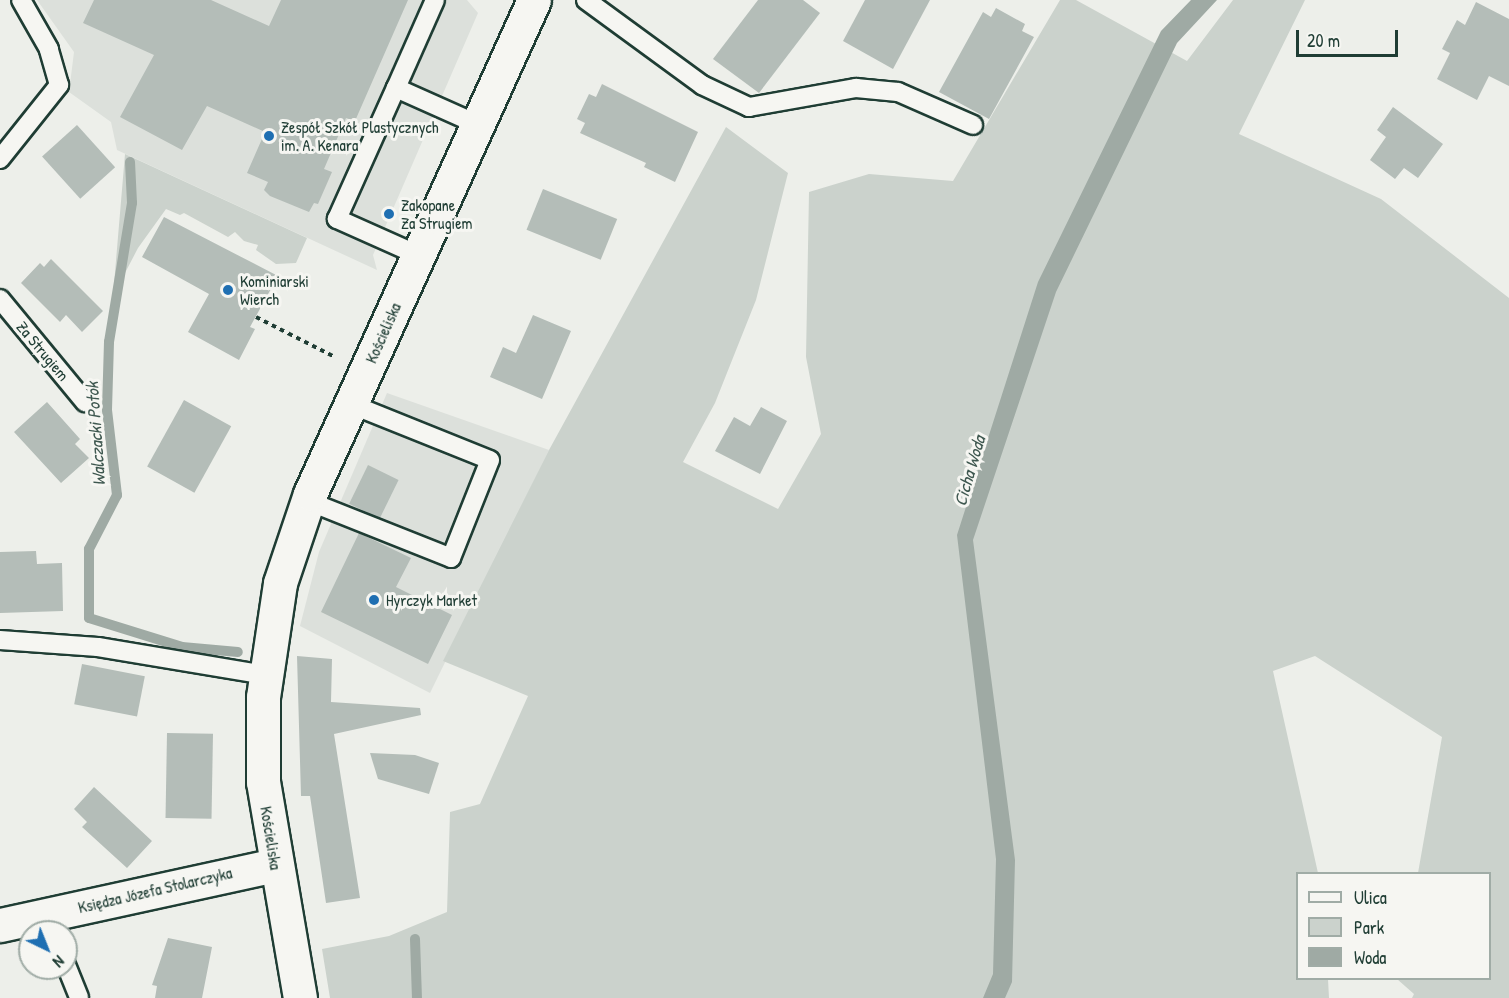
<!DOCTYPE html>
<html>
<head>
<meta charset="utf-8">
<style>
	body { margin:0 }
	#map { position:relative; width:1509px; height:998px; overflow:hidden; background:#edefea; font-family:"Patrick Hand",sans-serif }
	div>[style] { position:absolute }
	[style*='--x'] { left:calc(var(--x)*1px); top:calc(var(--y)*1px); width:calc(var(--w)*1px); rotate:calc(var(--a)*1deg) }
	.built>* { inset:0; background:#dce0db }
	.green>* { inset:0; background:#cbd2cc }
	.water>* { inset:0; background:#9faaa4 }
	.stream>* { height:10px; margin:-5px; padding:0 5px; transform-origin:5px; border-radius:5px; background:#9faaa4 }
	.building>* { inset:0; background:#b4bdb8; transform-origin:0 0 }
	.path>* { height:4px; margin-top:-2px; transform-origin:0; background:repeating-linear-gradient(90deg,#1f3d34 0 4.5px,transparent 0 9px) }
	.roads { filter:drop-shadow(2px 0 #1f3d34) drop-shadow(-2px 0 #1f3d34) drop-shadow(0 2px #1f3d34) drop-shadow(0 -2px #1f3d34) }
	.service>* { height:18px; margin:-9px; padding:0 9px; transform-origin:9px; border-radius:9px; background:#f6f6f2 }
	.tertiary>* { height:33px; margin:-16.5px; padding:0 16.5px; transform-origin:16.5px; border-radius:16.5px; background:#f6f6f2 }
	.secondary>* { height:33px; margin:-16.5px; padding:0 16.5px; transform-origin:16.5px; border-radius:16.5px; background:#f6f6f2 }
	.dots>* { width:16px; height:16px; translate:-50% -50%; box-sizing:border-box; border:3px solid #f6f6f2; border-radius:50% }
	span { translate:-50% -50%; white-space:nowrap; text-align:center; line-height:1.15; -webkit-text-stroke:6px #f6f6f2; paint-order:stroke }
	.poi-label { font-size:16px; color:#1f3d34 }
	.left { translate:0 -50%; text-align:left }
	.street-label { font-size:16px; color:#1f3d34 }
	.water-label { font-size:18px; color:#3f5850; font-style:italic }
	.legend { position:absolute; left:1296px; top:872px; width:195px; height:108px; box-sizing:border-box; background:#f6f6f2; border:2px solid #a0aca6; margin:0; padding:8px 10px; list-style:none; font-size:18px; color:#1f3d34 }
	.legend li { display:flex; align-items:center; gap:12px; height:30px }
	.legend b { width:30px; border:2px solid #a0aca6 }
	.north { position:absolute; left:18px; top:920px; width:60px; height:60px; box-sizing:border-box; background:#f6f6f2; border:2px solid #a0aca6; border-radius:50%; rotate:137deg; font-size:16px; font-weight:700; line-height:24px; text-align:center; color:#1f3d34 }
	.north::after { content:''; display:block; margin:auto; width:21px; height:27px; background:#1f6fb2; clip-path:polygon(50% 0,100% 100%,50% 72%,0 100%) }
	.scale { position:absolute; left:1296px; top:30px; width:102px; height:27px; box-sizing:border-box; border:3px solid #1f3d34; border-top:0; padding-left:8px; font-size:18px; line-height:21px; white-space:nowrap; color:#1f3d34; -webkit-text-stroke:4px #f6f6f2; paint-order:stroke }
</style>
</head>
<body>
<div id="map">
	<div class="built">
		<div style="clip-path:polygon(37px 0,467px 0,478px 13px,373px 255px,377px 270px,117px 150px,111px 122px,69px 92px,74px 52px)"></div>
		<div style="clip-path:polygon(387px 393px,549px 450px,430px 693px,300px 626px,319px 552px)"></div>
	</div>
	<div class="green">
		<div style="clip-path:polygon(1060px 0,1076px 0,1187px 61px,1233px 0,1305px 0,1239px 134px,1381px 199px,1509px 298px,1509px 998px,1412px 998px,1414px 994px,1397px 979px,1490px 978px,1490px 874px,1418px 873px,1442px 737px,1315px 656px,1273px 671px,1318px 873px,1298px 874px,1298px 978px,1328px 979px,1329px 998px,330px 998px,322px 949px,389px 936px,447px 912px,450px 812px,480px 804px,528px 696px,443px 661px,549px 450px,726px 127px,788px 173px,756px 300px,715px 403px,683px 462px,778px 509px,821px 434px,806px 357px,809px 192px,869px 174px,953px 181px)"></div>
		<div style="clip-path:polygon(125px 154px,307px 238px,296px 263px,276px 264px,256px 250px,258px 245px,244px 241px,235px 232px,228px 237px,184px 213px,180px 215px,166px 209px,138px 248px,113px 296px)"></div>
	</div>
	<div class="water">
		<div style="clip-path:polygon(1191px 0,1217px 0,1177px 43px,1056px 292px,973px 540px,1015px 860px,1012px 982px,1005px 998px,983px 998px,993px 974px,996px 859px,957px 535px,1038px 282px,1161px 31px)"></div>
	</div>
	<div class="stream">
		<div style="--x:130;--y:162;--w:41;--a:87.2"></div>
		<div style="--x:132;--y:203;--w:141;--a:99.4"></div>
		<div style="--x:109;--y:342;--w:68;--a:91.7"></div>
		<div style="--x:107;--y:410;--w:86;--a:83.3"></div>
		<div style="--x:117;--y:495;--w:61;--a:117.4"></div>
		<div style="--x:89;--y:549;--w:69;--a:90"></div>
		<div style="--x:89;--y:618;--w:97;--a:17.3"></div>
		<div style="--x:182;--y:647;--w:56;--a:5.1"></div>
		<div style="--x:415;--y:939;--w:59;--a:88.1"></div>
	</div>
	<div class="building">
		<div style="clip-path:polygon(94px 0,211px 0,269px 26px,281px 0,408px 0,355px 121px,346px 118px,324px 169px,332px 172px,318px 204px,314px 203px,309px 212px,270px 196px,264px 190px,268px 182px,247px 173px,265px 132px,207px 106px,182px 150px,120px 117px,154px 55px,83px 23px)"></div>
		<div style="clip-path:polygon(758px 0,803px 0,820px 13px,759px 93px,713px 59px)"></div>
		<div style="clip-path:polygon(865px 0,930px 0,893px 69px,843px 41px)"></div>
		<div style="clip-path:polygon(1476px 2px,1509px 19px,1509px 86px,1489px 76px,1477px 100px,1437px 79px,1450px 53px,1442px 49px,1457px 20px,1465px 25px)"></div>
		<div style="clip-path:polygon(996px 8px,1025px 24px,1022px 31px,1034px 37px,989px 119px,939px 92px,983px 12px,991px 17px)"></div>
		<div style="clip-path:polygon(602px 84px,698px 132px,675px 182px,644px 167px,646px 163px,580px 133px,585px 123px,577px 119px,589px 94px,596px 97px)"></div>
		<div style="clip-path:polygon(1393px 107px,1443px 144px,1418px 178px,1404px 168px,1395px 179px,1370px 160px,1386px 137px,1377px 130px)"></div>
		<div style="left:77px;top:125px;width:57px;height:47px;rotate:48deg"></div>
		<div style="left:543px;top:189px;width:80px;height:44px;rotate:22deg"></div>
		<div style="clip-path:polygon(164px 217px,278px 276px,250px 327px,255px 329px,239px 360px,188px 332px,209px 294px,142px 257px)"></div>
		<div style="clip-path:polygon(51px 259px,103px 311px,82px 332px,66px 315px,60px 322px,21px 283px,40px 263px,44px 267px)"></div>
		<div style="clip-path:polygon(533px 315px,571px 331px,542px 399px,490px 377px,503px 347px,516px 353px)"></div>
		<div style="left:184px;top:400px;width:54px;height:76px;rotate:29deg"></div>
		<div style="clip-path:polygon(47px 402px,80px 439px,75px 444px,89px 458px,61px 483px,14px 432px)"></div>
		<div style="clip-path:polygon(761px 407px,787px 421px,760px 474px,715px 451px,734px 417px,750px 426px)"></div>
		<div style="left:368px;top:465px;width:34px;height:43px;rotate:26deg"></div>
		<div style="clip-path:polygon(359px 533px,411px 558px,396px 587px,452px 615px,428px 664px,321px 612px)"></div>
		<div style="clip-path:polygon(36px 551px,37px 564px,62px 563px,63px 611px,0 613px,0 552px)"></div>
		<div style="clip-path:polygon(297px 656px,332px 659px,331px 702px,420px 708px,421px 715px,334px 734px,360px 898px,326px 903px,310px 796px,301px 796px)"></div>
		<div style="left:82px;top:664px;width:64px;height:41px;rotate:11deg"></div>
		<div style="left:167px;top:733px;width:46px;height:85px;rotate:1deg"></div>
		<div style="clip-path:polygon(370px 753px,415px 755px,439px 763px,429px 794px,378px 779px)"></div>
		<div style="clip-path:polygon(94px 787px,152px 841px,127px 868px,82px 827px,87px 822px,74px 809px)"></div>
		<div style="clip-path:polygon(168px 938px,212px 947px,202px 998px,155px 998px,157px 986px,152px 985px)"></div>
	</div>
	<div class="path">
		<div style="--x:256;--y:317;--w:89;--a:26.9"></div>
	</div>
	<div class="roads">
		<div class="service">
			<div style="--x:586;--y:0;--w:144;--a:36.2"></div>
			<div style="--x:702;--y:85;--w:52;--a:25.1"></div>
			<div style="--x:749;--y:107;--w:109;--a:-10.1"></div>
			<div style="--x:856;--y:88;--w:42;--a:5.4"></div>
			<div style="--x:898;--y:92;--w:82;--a:23.7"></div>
			<div style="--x:396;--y:88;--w:96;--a:-66.1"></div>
			<div style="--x:0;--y:159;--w:95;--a:-51.4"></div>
			<div style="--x:59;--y:85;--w:37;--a:-106"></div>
			<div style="--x:49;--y:49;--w:56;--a:-119.7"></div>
			<div style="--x:418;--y:255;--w:89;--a:-156"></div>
			<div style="--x:337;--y:219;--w:144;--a:-65.8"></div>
			<div style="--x:396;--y:88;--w:89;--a:24"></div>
			<div style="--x:0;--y:299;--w:134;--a:50.5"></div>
			<div style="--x:308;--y:501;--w:154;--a:21.7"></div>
			<div style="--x:451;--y:558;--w:105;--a:-68.3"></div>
			<div style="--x:490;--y:460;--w:150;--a:-158.1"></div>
			<div style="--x:0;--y:640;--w:98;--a:4.1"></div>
			<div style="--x:98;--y:647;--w:169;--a:9.5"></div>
			<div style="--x:66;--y:965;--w:35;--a:68"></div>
		</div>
		<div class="tertiary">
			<div style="--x:0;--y:925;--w:281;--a:-12.3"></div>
		</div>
		<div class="secondary">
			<div style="--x:300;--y:998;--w:219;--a:-99.7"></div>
			<div style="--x:263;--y:782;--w:85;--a:-90"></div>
			<div style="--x:263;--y:697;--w:115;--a:-81.5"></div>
			<div style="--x:280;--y:583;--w:94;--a:-71.4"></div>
			<div style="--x:310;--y:494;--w:542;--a:-65.61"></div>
		</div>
	</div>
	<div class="dots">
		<div style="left:269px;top:136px;background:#1f6fb2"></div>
		<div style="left:389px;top:214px;background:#1f6fb2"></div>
		<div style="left:228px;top:290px;background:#1f6fb2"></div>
		<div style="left:374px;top:600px;background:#1f6fb2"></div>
	</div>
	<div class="poi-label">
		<span class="left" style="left:281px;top:136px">Zespół Szkół Plastycznych<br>im. A. Kenara</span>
		<span class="left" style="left:401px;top:214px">Zakopane<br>Za Strugiem</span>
		<span class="left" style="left:240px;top:290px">Kominiarski<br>Wierch</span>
		<span class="left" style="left:386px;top:600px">Hyrczyk Market</span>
	</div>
	<div class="street-label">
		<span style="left:383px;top:333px;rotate:-66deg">Kościeliska</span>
		<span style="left:43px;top:351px;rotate:50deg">Za Strugiem</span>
		<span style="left:271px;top:838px;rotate:81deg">Kościeliska</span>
		<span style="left:155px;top:890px;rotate:-13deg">Księdza Józefa Stolarczyka</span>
	</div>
	<div class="water-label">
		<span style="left:96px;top:434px;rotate:-94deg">Walczacki Potok</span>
		<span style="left:970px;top:471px;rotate:-74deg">Cicha Woda</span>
	</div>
	<ul class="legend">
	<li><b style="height:8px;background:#f6f6f2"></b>Ulica</li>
	<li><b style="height:16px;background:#cbd2cc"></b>Park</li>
	<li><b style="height:16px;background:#9faaa4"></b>Woda</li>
	</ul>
	<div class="north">N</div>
	<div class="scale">20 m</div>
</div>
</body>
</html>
